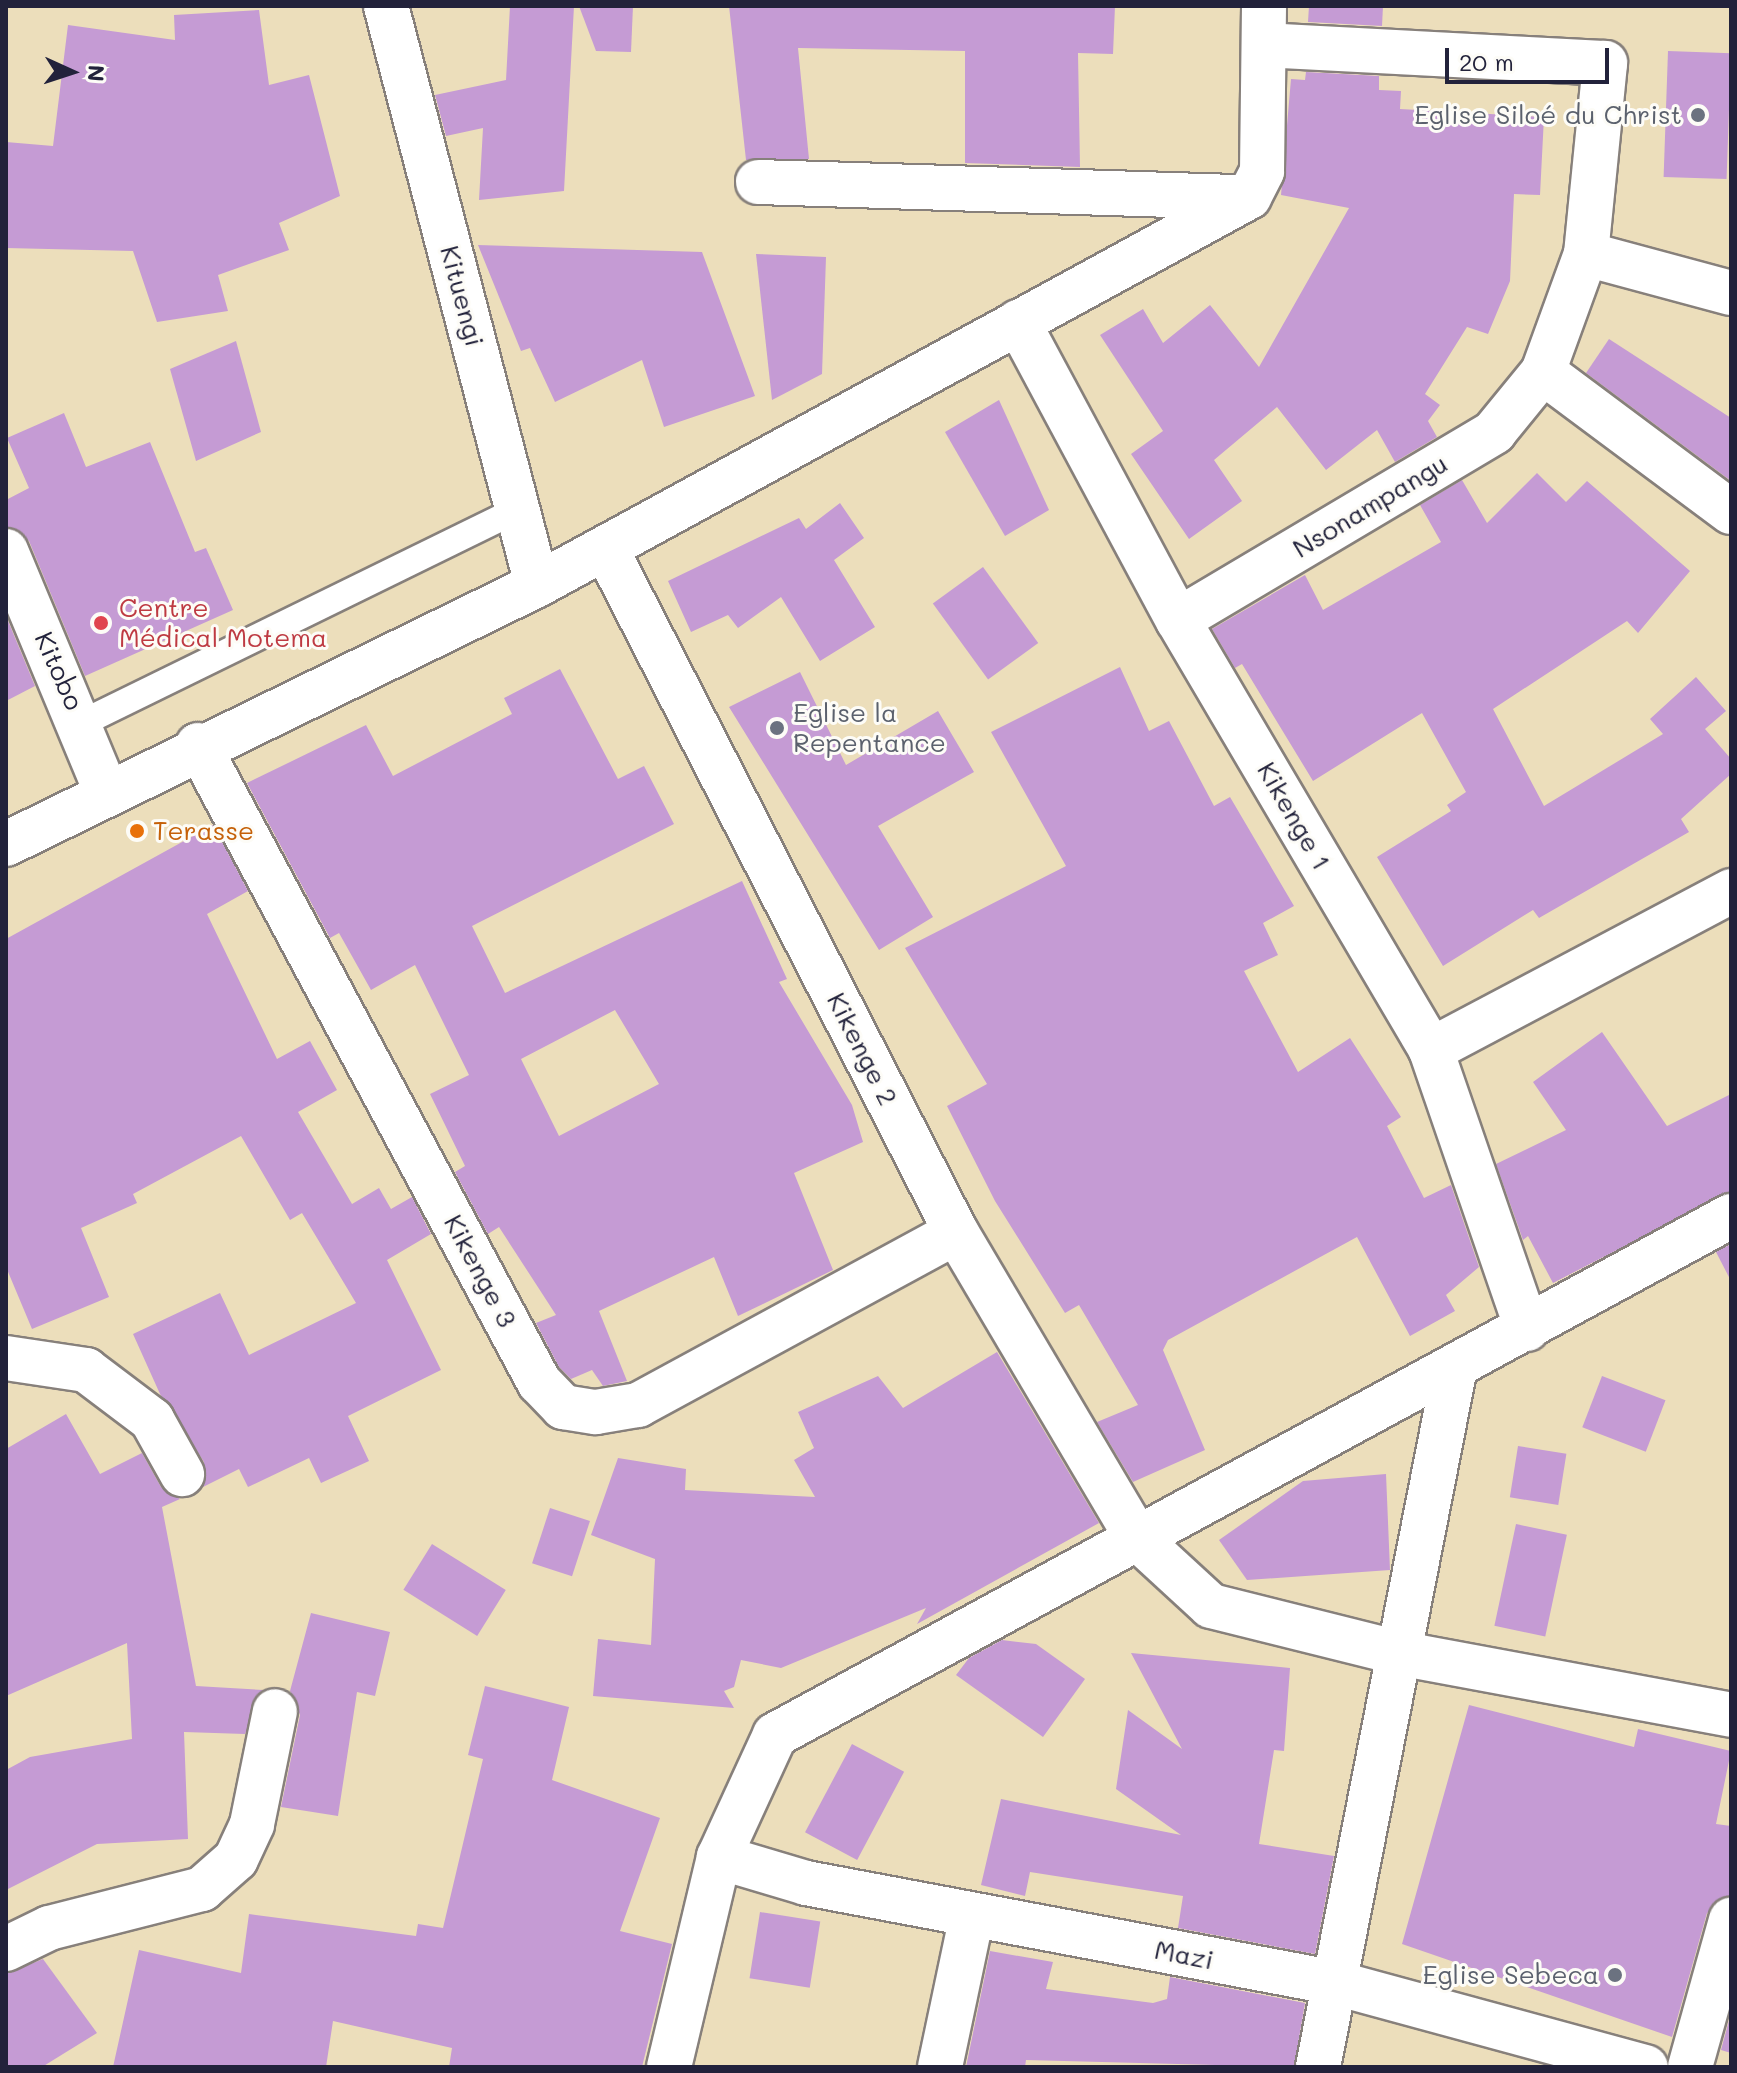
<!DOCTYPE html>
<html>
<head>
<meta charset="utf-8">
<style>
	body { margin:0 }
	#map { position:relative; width:1737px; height:2073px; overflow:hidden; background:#ecdebb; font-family:Mali,sans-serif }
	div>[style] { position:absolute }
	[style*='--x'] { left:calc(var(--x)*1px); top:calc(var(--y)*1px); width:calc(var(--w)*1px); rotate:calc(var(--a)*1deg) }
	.building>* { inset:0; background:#c59bd4; transform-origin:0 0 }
	.roads { filter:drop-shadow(2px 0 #87807b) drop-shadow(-2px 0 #87807b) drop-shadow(0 2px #87807b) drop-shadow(0 -2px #87807b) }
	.lane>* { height:26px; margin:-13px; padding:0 13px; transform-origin:13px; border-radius:13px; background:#fff }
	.street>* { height:44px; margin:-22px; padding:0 22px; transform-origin:22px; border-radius:22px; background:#fff }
	.dots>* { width:22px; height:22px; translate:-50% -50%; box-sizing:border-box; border:4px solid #fdfcf7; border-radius:50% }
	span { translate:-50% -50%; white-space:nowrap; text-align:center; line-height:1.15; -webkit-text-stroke:6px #fdfcf7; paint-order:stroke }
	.worship-label { font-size:26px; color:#5b616d }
	.right { translate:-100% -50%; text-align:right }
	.left { translate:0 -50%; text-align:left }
	.street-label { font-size:26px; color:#22223b }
	.health-label { font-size:26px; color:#be3a42 }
	.food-label { font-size:26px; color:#c56008 }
	.frame { position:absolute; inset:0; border:8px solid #22223b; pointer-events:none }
	.north { position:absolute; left:32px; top:32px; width:80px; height:80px; -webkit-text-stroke:6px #fdfcf7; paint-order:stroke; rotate:93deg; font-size:22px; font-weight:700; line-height:32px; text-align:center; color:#22223b }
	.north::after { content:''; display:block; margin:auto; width:28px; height:36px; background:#22223b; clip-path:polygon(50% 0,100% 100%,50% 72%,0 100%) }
	.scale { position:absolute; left:1445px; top:48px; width:164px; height:36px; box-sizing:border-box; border:4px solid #22223b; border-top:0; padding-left:10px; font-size:24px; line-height:28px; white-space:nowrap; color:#22223b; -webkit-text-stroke:6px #fdfcf7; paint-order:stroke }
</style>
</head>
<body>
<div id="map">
	<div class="building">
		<div style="clip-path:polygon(510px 6px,574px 6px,564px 191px,479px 200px,483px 128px,446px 136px,435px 95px,506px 80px)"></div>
		<div style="clip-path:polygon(579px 6px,633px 6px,631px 52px,596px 51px)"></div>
		<div style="clip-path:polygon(729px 6px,1115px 6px,1113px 54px,1078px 53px,1080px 167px,965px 163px,965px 51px,798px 48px,809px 159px,746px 160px)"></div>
		<div style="clip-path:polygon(1309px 6px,1383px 6px,1382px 26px,1308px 22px)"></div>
		<div style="clip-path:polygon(259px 10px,269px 85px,309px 75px,340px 196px,279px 223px,289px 250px,218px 275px,228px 311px,157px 322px,133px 251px,6px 248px,6px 142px,53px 146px,68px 25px,175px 40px,174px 15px)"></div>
		<div style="left:1668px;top:51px;width:63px;height:126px;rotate:2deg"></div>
		<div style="clip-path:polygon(1306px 72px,1379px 76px,1379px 90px,1401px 91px,1400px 109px,1544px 117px,1540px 195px,1514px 194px,1510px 281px,1488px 334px,1467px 327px,1425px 394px,1440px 405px,1428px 421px,1437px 437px,1395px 462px,1377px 430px,1326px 470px,1277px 407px,1214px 460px,1242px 501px,1189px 539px,1131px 454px,1163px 431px,1100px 335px,1143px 309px,1163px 343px,1210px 305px,1259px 367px,1349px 208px,1281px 195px,1291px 79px,1305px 80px)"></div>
		<div style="clip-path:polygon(478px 245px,702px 252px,755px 396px,664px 427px,642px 360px,555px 402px,530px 348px,521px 351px)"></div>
		<div style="clip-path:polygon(756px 254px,826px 257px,822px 374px,772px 400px)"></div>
		<div style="clip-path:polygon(1609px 339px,1731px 418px,1731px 481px,1586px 373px)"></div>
		<div style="clip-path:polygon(236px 341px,261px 432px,196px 461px,170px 369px)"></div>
		<div style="clip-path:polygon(999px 400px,1049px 510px,1005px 536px,945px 432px)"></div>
		<div style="clip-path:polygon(64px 413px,86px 467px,150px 442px,195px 552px,206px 548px,233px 610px,85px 676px,29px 541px,6px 527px,6px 500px,29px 488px,7px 438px)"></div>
		<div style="clip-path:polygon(1537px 473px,1566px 502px,1587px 481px,1690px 571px,1638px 633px,1627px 621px,1493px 709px,1544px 806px,1663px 734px,1650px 719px,1696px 677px,1726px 711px,1705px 729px,1731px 759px,1731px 774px,1681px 819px,1689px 832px,1539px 918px,1533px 910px,1443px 966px,1377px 857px,1451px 811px,1447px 805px,1466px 792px,1422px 713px,1313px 781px,1242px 664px,1235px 668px,1212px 629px,1305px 575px,1323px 610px,1441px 542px,1420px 505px,1462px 480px,1487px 523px)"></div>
		<div style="clip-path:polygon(840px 503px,864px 538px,834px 560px,875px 627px,820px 661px,781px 597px,738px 628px,728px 615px,691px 632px,668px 581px,799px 518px,806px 529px)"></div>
		<div style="left:983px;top:567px;width:94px;height:62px;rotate:54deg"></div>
		<div style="clip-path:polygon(6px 616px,35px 686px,6px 701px)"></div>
		<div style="clip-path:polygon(1120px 667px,1149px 731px,1169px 721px,1214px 806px,1230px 797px,1294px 906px,1263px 923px,1278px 955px,1244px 971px,1298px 1072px,1350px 1038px,1401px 1117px,1387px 1126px,1424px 1198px,1451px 1185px,1479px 1267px,1446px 1295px,1455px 1311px,1410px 1336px,1357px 1237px,1168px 1340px,1163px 1350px,1205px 1450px,1133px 1482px,1097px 1422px,1138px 1405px,1079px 1305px,1065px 1313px,995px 1201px,947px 1106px,987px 1084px,905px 948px,1066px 866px,991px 732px)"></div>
		<div style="clip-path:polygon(evenodd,560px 669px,618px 779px,644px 766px,674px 824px,472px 926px,505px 993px,742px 881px,787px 979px,779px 982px,852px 1105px,863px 1142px,794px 1173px,833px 1270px,738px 1316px,714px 1257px,599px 1311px,627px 1381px,603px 1386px,592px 1370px,571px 1379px,559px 1367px,536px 1323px,556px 1315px,499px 1227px,488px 1234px,455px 1172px,465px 1166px,430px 1094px,469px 1075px,415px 965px,371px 990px,339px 933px,330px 938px,247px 783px,366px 725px,393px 776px,512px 714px,504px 698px,560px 669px,615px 1010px,659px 1084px,559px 1136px,521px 1059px,615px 1010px)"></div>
		<div style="clip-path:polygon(800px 672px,846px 765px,938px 711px,974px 772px,878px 826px,933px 917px,879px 950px,729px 707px)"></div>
		<div style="clip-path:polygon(213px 825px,248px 891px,207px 914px,277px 1059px,310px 1041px,337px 1090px,298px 1112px,352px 1204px,379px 1188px,391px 1209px,412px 1197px,431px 1234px,387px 1260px,441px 1370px,348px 1416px,369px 1461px,321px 1483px,309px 1458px,248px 1487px,239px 1469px,203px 1487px,204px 1462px,160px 1394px,133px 1334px,220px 1293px,249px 1355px,356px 1303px,302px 1213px,290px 1220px,241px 1136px,133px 1194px,137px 1203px,81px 1228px,109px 1297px,32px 1329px,6px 1267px,6px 939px)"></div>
		<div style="clip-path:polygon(1602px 1032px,1667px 1126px,1731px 1094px,1731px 1191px,1553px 1283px,1528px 1236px,1523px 1240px,1496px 1164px,1566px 1130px,1533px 1082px)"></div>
		<div style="clip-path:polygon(1731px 1244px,1731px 1281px,1716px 1252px)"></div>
		<div style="clip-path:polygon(997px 1352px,1099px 1523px,917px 1624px,926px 1608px,781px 1668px,741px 1660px,734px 1687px,724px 1691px,734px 1708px,593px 1696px,598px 1639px,651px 1645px,655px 1559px,591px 1535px,618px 1458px,686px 1469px,685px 1490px,815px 1497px,794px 1460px,814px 1448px,798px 1412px,878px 1376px,903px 1408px)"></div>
		<div style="left:1602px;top:1376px;width:68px;height:55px;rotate:21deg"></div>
		<div style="clip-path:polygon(66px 1414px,100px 1474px,142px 1453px,161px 1487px,180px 1499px,162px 1507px,196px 1686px,263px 1690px,245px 1734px,184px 1732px,188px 1839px,97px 1844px,6px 1890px,6px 1770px,30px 1757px,132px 1739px,127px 1643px,6px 1696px,6px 1449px)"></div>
		<div style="left:1518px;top:1446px;width:49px;height:52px;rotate:9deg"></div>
		<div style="clip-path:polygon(1386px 1474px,1390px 1570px,1247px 1580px,1219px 1540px,1303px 1481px)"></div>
		<div style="left:550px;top:1508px;width:42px;height:58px;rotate:18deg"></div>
		<div style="left:1516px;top:1524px;width:52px;height:104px;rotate:12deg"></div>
		<div style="left:432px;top:1544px;width:87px;height:54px;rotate:32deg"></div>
		<div style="clip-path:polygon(311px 1613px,390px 1632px,375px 1696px,357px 1692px,338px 1816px,281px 1807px,300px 1715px,290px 1691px)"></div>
		<div style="clip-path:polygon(1002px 1640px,1036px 1644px,1085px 1679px,1043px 1737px,956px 1675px,969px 1658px)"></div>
		<div style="clip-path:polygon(1131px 1653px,1290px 1668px,1284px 1751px,1274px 1750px,1259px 1844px,1334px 1856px,1315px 1954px,1178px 1928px,1183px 1896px,1030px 1872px,1025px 1896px,981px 1885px,1001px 1799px,1181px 1835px,1116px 1789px,1128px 1710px,1182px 1749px)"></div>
		<div style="clip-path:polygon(485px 1686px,569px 1707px,552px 1780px,660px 1818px,620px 1931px,672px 1944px,642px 2067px,449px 2067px,452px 2048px,333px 2021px,326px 2067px,113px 2067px,139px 1950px,241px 1973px,249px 1914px,416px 1936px,418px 1924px,443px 1928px,483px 1759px,468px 1755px)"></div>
		<div style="clip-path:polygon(1469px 1705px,1634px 1747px,1638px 1729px,1731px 1751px,1716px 1824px,1731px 1826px,1731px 1896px,1707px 1913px,1672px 2037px,1402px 1944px)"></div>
		<div style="left:852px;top:1744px;width:59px;height:100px;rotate:28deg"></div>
		<div style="left:760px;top:1912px;width:61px;height:67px;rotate:9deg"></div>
		<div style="clip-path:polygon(990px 1951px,1053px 1962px,1046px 1989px,1153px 2003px,1167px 1999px,1170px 1977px,1305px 2003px,1294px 2067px,1026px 2060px,1025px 2067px,966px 2067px)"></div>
		<div style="clip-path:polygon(43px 1959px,97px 2033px,42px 2067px,6px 2067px,6px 1974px)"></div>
		<div style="clip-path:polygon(1731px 2013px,1731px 2053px,1721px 2050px)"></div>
	</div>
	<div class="roads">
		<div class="lane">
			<div style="--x:82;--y:723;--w:484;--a:-26.1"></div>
		</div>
		<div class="street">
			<div style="--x:386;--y:6;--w:598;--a:75.38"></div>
			<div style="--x:758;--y:182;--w:489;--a:1.8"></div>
			<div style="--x:1586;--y:254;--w:150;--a:15.1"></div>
			<div style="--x:1018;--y:322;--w:338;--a:61.8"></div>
			<div style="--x:1178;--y:620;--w:499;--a:59.5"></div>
			<div style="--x:1431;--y:1050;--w:295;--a:71"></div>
			<div style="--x:1543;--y:372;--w:234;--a:36.7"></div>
			<div style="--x:606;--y:549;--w:767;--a:62.87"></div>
			<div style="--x:956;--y:1232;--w:356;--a:59.4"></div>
			<div style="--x:1137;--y:1538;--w:100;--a:42.6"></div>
			<div style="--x:1211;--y:1606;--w:198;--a:14"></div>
			<div style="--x:1403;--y:1654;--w:334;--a:10.5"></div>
			<div style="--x:6;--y:551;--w:263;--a:67.4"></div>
			<div style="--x:1178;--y:620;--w:368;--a:-30.7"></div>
			<div style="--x:1494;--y:432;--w:77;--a:-50.8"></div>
			<div style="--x:1543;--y:372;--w:126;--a:-70"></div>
			<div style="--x:1586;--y:254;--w:192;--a:-84.3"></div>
			<div style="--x:1605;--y:63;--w:340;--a:-177"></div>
			<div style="--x:198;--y:745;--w:723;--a:61.84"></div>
			<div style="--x:539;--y:1382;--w:35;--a:46"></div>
			<div style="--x:563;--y:1407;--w:33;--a:9"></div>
			<div style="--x:596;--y:1412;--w:43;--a:-9.5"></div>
			<div style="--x:638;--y:1405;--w:362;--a:-28.5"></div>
			<div style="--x:6;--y:844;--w:591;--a:-26"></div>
			<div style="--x:537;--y:585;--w:811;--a:-28.59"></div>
			<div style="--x:1249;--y:197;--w:29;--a:-63"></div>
			<div style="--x:1262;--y:171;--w:165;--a:-89.3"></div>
			<div style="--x:1431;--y:1050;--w:340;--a:-27.9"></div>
			<div style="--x:6;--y:1358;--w:81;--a:8.5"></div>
			<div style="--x:86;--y:1370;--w:83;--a:37.1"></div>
			<div style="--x:152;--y:1420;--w:62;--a:60.9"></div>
			<div style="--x:719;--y:1857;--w:91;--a:16.6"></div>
			<div style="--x:806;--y:1883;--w:539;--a:10.68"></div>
			<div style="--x:1336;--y:1983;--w:321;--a:15.2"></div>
			<div style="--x:6;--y:1949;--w:48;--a:-26"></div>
			<div style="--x:49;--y:1928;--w:158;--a:-14.3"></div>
			<div style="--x:202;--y:1889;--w:45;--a:-41.4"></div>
			<div style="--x:236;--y:1859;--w:38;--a:-65"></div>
			<div style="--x:252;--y:1824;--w:115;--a:-78.5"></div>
			<div style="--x:669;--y:2067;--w:216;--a:-76.6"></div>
			<div style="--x:719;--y:1857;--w:134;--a:-65.3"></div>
			<div style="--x:775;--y:1735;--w:1088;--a:-28.5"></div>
			<div style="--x:940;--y:2067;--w:155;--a:-78.1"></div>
			<div style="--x:1318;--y:2067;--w:708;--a:-78.93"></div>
			<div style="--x:1690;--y:2067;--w:153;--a:-74.4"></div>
		</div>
	</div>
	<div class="dots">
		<div style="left:1698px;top:115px;background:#6b7280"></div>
		<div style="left:101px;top:623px;background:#e0444e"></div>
		<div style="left:777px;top:728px;background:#6b7280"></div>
		<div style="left:137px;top:831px;background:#e8710a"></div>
		<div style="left:1615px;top:1975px;background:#6b7280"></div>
	</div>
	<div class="worship-label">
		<span class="right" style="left:1682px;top:115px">Eglise Siloé du Christ</span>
		<span class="left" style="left:793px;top:728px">Eglise la<br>Repentance</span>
		<span class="right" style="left:1599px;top:1975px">Eglise Sebeca</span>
	</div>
	<div class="street-label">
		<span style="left:462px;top:296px;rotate:75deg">Kituengi</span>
		<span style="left:1370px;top:506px;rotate:-31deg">Nsonampangu</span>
		<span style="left:59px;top:671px;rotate:66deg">Kitobo</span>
		<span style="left:1294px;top:816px;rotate:60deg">Kikenge 1</span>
		<span style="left:862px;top:1049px;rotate:63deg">Kikenge 2</span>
		<span style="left:480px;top:1271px;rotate:62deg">Kikenge 3</span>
		<span style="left:1184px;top:1955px;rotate:11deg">Mazi</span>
	</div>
	<div class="health-label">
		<span class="left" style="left:119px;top:623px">Centre<br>Médical Motema</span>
	</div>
	<div class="food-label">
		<span class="left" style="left:153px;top:831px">Terasse</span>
	</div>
	<div class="frame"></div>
	<div class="north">N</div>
	<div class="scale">20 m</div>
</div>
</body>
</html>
